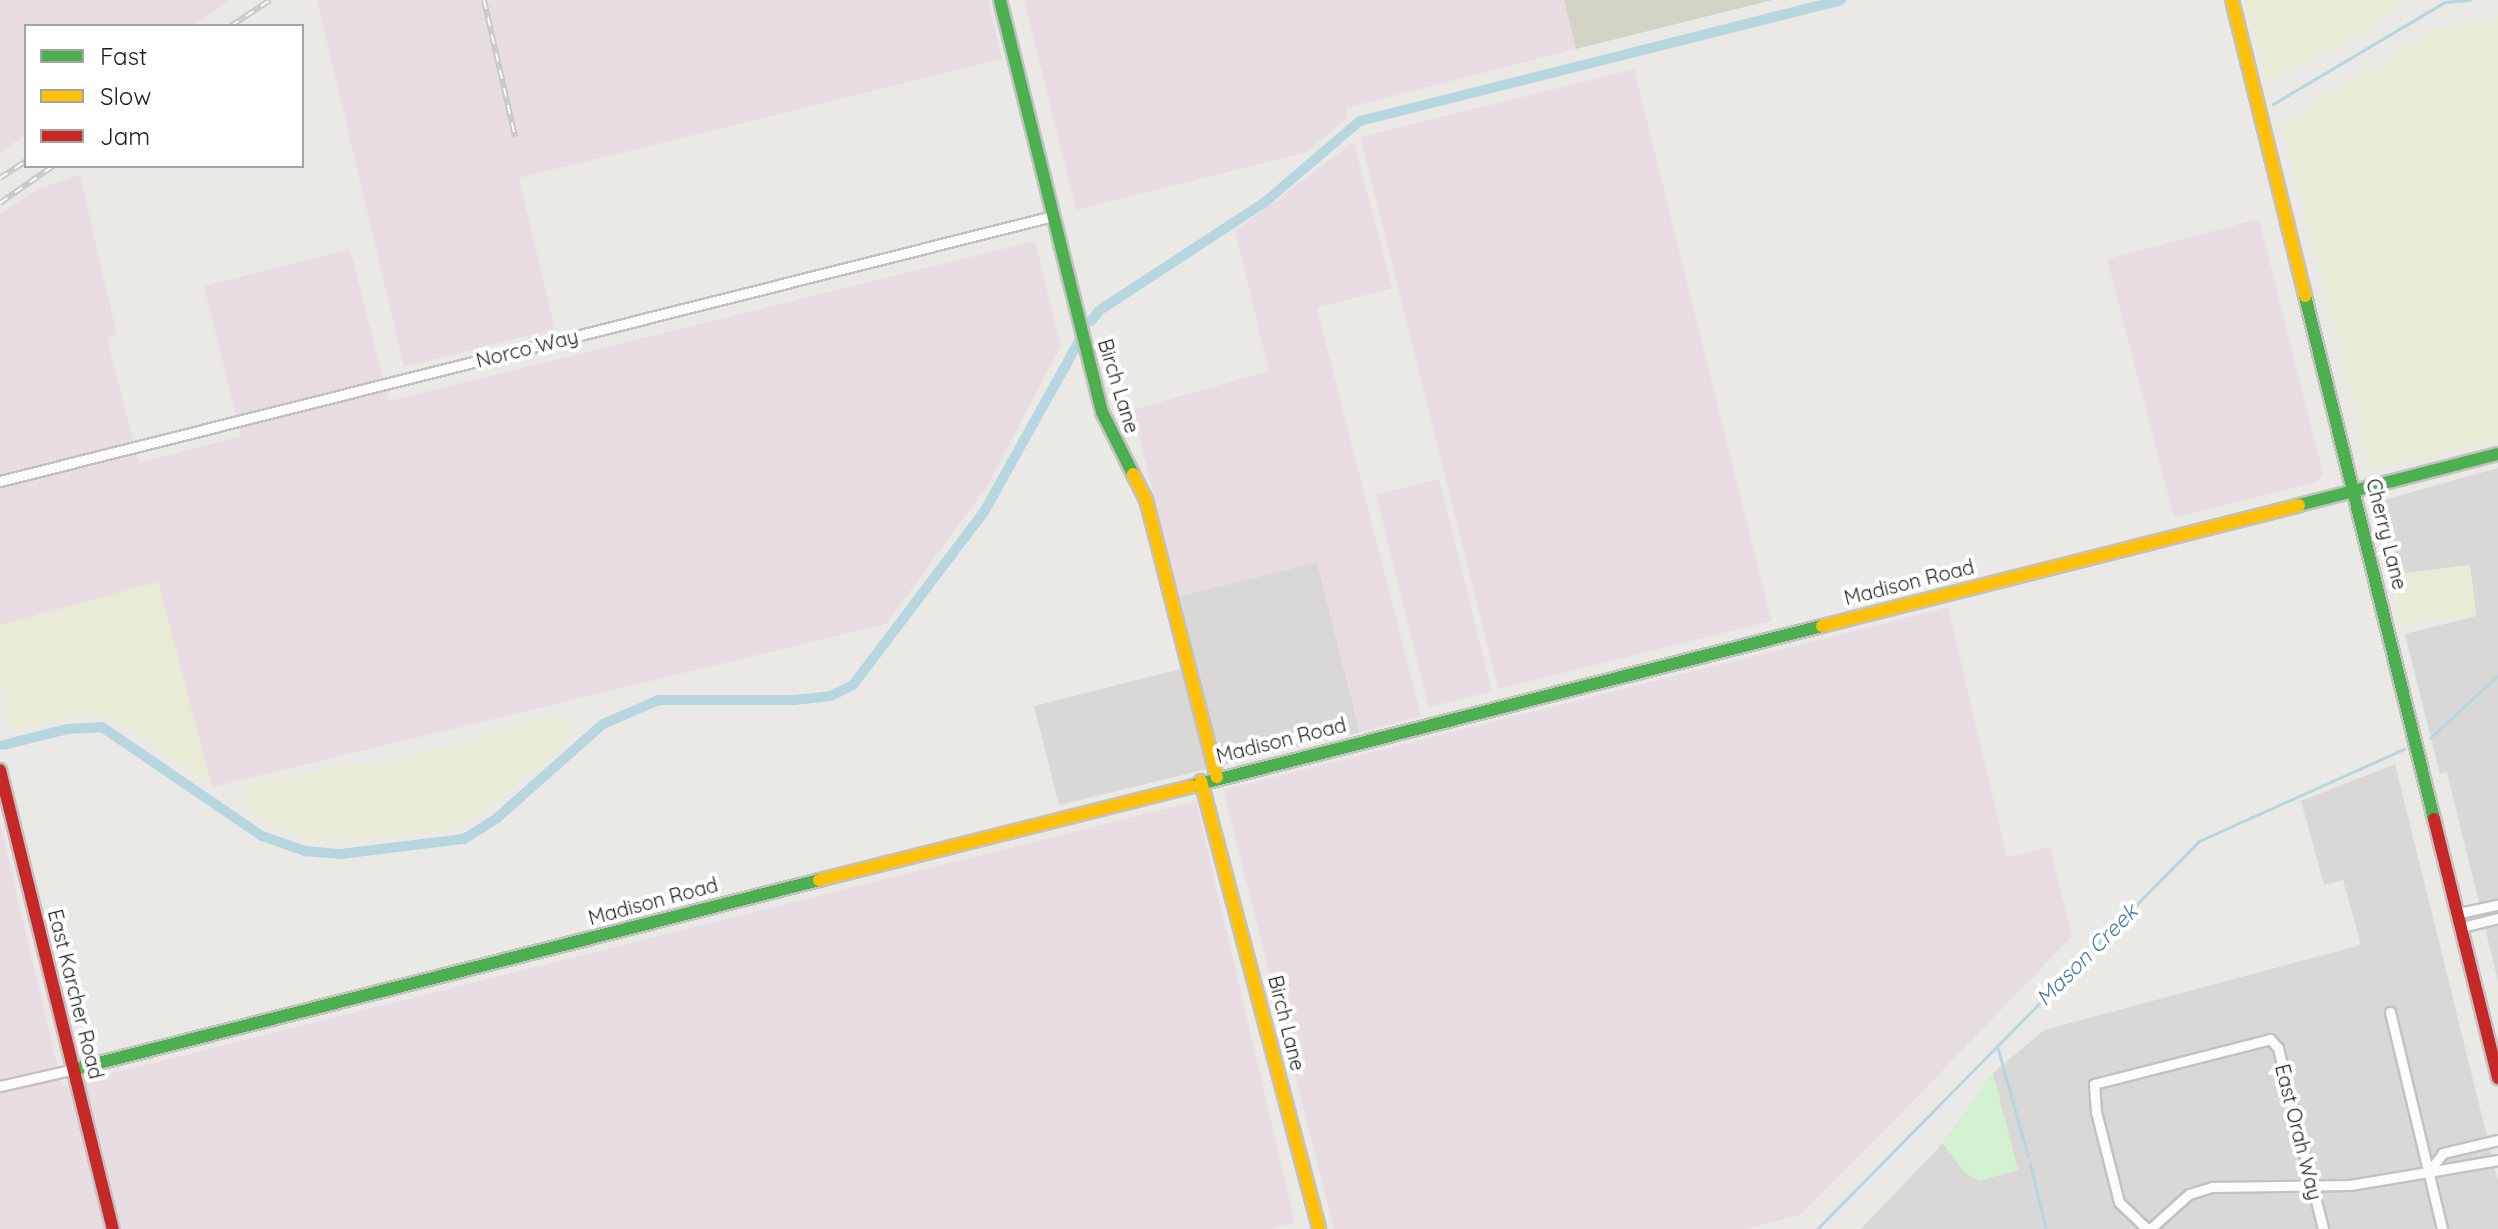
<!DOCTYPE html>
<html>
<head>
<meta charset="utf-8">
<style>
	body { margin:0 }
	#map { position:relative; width:2498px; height:1229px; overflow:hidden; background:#ebe9e5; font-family:Quicksand,sans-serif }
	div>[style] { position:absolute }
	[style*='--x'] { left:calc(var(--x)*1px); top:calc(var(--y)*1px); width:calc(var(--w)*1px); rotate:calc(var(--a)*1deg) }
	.residential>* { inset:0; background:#dad8d6 }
	.industrial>* { inset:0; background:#e9dde4; transform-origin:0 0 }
	.construction>* { inset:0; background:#d4d4c6 }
	.farmland>* { inset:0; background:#eaebd7; transform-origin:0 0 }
	.park>* { inset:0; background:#d2f2d2 }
	.stream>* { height:3px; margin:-1.5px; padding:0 1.5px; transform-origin:1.5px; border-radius:1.5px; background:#b7d6df }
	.canal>* { height:10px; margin:-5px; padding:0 5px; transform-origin:5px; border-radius:5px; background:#b7d6df }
	.roads { filter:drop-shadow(2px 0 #c3c2c1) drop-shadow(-2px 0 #c3c2c1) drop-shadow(0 2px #c3c2c1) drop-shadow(0 -2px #c3c2c1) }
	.street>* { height:9px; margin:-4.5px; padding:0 4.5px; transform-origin:4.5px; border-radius:4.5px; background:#fcfcfb }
	.fast>* { height:12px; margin:-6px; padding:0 6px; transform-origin:6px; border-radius:6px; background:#4caf50 }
	.slow>* { height:12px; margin:-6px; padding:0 6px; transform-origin:6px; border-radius:6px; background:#ffc107 }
	.jam>* { height:12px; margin:-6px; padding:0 6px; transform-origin:6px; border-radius:6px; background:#c62828 }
	.rail>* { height:6px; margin-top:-3px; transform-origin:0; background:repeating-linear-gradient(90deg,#fff 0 9px,#c9c9c8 0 18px); box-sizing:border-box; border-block:2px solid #c9c9c8 }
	span { translate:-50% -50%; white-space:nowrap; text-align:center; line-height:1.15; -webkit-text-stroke:8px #fff; paint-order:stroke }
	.street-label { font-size:20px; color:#1c1c1c }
	.water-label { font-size:22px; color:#4979ab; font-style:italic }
	.legend { position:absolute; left:24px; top:24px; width:280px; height:144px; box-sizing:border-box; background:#fff; border:2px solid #a4a4a4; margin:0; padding:10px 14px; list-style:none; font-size:24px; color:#1c1c1c }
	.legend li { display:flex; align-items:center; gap:16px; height:40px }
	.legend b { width:40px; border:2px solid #a4a4a4 }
</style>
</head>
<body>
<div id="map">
	<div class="residential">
		<div style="clip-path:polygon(2498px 468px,2498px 981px,2447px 772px,2440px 774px,2405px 634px,2476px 616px,2470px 566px,2393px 584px,2373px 503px)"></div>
		<div style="clip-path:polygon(1317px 562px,1360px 732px,1059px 805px,1034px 706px,1197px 665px,1180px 596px)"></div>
		<div style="clip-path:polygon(2395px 764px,2498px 1181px,2498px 1229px,1861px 1229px,1943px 1143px,1993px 1073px,2044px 1030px,2361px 945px,2343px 880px,2324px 885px,2301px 801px)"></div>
	</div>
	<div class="industrial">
		<div style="clip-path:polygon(0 0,231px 0,191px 26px,26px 26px,26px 135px,0 152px)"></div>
		<div style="clip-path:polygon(317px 0,988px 0,1002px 59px,519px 178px,555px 329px,404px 367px)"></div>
		<div style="clip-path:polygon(1024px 0,1564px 0,1576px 49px,1346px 108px,1348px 117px,1307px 152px,1076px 210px)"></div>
		<div style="left:1634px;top:69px;width:569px;height:282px;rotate:76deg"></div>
		<div style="clip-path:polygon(1354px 142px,1392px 288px,1317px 308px,1421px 716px,1360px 732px,1317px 562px,1180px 596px,1132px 410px,1269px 371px,1235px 231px)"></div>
		<div style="clip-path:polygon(80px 175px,117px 335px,107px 338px,139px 463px,241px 436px,204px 286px,350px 249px,389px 401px,1035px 241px,1061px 346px,986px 488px,886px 624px,212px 787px,158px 583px,0 625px,0 214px,37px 189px)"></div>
		<div style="clip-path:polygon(2259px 219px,2323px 473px,2318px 482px,2174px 518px,2107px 259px)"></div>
		<div style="left:1439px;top:479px;width:219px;height:65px;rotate:76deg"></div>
		<div style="clip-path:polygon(1948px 607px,2007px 857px,2050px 847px,2072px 936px,1895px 1120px,1800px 1215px,1746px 1229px,1334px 1229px,1223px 790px)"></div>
		<div style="clip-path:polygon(1196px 801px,1295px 1223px,1270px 1229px,0 1229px,0 823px,62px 1086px)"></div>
	</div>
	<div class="construction">
		<div style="clip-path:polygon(1564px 0,1773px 0,1576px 49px)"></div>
	</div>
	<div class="farmland">
		<div style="clip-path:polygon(2244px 0,2408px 0,2364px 31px,2265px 84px)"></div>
		<div style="clip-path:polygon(2498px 16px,2498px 440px,2371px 470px,2281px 123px,2436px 29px)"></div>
		<div style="left:2470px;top:565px;width:51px;height:79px;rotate:83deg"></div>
		<div style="clip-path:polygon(158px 582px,212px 787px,127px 727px,90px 713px,11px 730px,0 688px,0 625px)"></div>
		<div style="clip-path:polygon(551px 717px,572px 723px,571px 738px,476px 819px,451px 831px,314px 842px,254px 815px,237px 787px,350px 764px,377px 766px)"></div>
	</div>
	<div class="park">
		<div style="clip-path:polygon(1993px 1073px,2018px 1170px,1979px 1181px,1965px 1173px,1943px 1143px)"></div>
	</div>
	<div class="stream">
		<div style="--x:2273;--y:104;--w:200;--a:-30.7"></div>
		<div style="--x:2445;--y:2;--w:25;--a:-5"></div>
		<div style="--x:2430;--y:738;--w:93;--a:-42.8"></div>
		<div style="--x:1997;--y:1046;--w:115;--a:74.4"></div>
		<div style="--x:2030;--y:1164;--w:67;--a:76.2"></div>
		<div style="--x:1817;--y:1229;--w:544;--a:-45.45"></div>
		<div style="--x:2199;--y:841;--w:225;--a:-24.2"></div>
	</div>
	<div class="canal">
		<div style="--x:1091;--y:321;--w:14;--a:-51"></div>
		<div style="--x:1100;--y:310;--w:197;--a:-33.2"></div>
		<div style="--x:1265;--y:202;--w:125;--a:-40.5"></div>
		<div style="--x:1360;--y:121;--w:496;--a:-14.1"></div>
		<div style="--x:3;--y:745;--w:66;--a:-14"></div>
		<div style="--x:67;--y:729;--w:35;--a:-3"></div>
		<div style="--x:102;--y:727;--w:194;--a:34.3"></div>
		<div style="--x:262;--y:836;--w:46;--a:19.2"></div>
		<div style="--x:305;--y:851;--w:36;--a:5"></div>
		<div style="--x:341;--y:854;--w:124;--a:-7"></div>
		<div style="--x:464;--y:839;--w:39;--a:-32"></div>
		<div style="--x:497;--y:818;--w:142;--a:-41.6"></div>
		<div style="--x:603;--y:724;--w:61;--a:-23.2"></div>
		<div style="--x:659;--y:700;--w:135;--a:0"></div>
		<div style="--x:794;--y:700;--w:37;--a:-6"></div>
		<div style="--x:831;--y:696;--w:25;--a:-27"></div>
		<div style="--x:853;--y:685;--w:217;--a:-52.9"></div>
		<div style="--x:984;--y:512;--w:196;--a:-60.9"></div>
	</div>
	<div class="roads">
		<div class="street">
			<div style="--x:0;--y:481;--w:1086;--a:-14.13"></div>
			<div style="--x:2459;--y:913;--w:40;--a:-12"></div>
			<div style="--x:2462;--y:927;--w:37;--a:-14"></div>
			<div style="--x:2390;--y:1012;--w:223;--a:76.5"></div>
			<div style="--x:0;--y:1086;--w:77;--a:-12.8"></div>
			<div style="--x:2498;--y:1140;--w:57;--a:166.7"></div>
			<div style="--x:2443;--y:1153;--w:24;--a:128"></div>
			<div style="--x:2428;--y:1172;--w:71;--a:-9.7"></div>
			<div style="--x:2147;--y:1229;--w:39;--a:-136"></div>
			<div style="--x:2119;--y:1202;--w:93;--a:-104.3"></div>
			<div style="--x:2096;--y:1112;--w:28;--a:-94"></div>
			<div style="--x:2094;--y:1084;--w:182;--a:-14.3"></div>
			<div style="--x:2270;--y:1039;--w:12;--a:48"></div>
			<div style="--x:2278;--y:1048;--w:187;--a:76"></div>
			<div style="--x:2150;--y:1229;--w:52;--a:-41.9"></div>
			<div style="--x:2189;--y:1194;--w:24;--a:-17"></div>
			<div style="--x:2212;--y:1187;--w:138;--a:-0.8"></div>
			<div style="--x:2350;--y:1185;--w:79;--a:-9.5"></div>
		</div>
		<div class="fast">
			<div style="--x:1000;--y:0;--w:424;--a:76.1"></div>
			<div style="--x:1102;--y:412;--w:69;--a:63.4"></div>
			<div style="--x:2305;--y:296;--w:539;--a:76.14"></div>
			<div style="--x:2299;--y:505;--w:205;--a:-14.4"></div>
			<div style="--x:1192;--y:786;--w:650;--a:-14.25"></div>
			<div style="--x:75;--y:1069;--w:768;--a:-14.25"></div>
		</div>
		<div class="slow">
			<div style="--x:2232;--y:0;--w:305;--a:76.1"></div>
			<div style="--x:1133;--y:474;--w:28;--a:63"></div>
			<div style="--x:1146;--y:499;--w:287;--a:75.7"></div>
			<div style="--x:1822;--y:626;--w:492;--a:-14.2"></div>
			<div style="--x:1201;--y:781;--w:463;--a:75.2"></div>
			<div style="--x:819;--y:880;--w:385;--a:-14.1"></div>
		</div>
		<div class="jam">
			<div style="--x:0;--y:770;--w:473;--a:76.2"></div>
			<div style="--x:2434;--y:819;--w:267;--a:76.1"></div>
		</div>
	</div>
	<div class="rail">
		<div style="--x:484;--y:0;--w:140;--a:77.2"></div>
		<div style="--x:231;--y:26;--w:47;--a:-33.7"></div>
		<div style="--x:0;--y:178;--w:31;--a:-33"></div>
		<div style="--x:0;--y:203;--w:65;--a:-34.9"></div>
	</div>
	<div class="street-label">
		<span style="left:527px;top:348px;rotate:-14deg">Norco Way</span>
		<span style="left:1119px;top:386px;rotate:73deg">Birch Lane</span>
		<span style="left:2387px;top:534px;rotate:76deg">Cherry Lane</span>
		<span style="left:1909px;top:582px;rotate:-14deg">Madison Road</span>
		<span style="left:1281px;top:740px;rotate:-14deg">Madison Road</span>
		<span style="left:653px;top:901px;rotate:-15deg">Madison Road</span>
		<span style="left:76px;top:994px;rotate:76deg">East Karcher Road</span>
		<span style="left:1287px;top:1023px;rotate:76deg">Birch Lane</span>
		<span style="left:2299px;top:1132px;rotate:76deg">East Orah Way</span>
	</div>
	<div class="water-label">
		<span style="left:2087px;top:955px;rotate:-45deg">Mason Creek</span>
	</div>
	<ul class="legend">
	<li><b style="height:10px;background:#4caf50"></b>Fast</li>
	<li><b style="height:10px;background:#ffc107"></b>Slow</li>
	<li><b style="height:10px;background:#c62828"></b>Jam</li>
	</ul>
</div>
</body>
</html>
